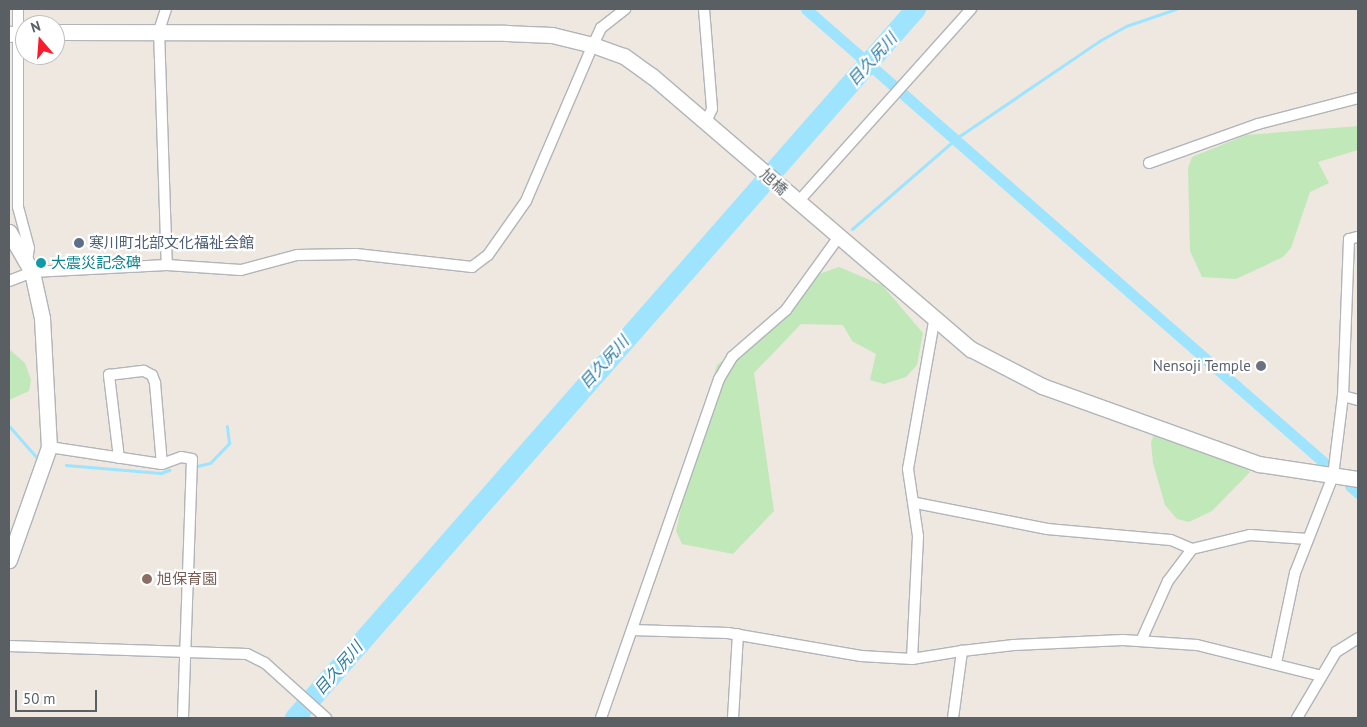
<!DOCTYPE html>
<html>
<head>
<meta charset="utf-8">
<style>
	body { margin:0 }
	#map { position:relative; width:1367px; height:727px; overflow:hidden; background:#eee8e0; font-family:"PT Sans","Noto Sans JP",sans-serif }
	div>[style] { position:absolute }
	[style*='--x'] { left:calc(var(--x)*1px); top:calc(var(--y)*1px); width:calc(var(--w)*1px); rotate:calc(var(--a)*1deg) }
	.green>* { inset:0; background:#c0e8b9 }
	.stream>* { height:3px; margin:-1.5px; padding:0 1.5px; transform-origin:1.5px; border-radius:1.5px; background:#9ee4ff }
	.canal>* { height:11px; margin:-5.5px; padding:0 5.5px; transform-origin:5.5px; border-radius:5.5px; background:#9ee4ff }
	.river>* { height:20px; margin:-10px; padding:0 10px; transform-origin:10px; border-radius:10px; background:#9ee4ff }
	.roads { filter:drop-shadow(1px 0 #b1b5b9) drop-shadow(-1px 0 #b1b5b9) drop-shadow(0 1px #b1b5b9) drop-shadow(0 -1px #b1b5b9) }
	.street>* { height:10px; margin:-5px; padding:0 5px; transform-origin:5px; border-radius:5px; background:#fff }
	.secondary>* { height:15px; margin:-7.5px; padding:0 7.5px; transform-origin:7.5px; border-radius:7.5px; background:#fff }
	.dots>* { width:14px; height:14px; translate:-50% -50%; box-sizing:border-box; border:2px solid #fff; border-radius:50% }
	span { translate:-50% -50%; white-space:nowrap; text-align:center; line-height:1.15; -webkit-text-stroke:4.5px #fff; paint-order:stroke }
	.street-label { font-size:15px; color:#595f63 }
	.service-label { font-size:15px; color:#4e5e75 }
	.left { translate:0 -50%; text-align:left }
	.culture-label { font-size:15px; color:#0d838f }
	.worship-label { font-size:15px; color:#5b616d }
	.right { translate:-100% -50%; text-align:right }
	.education-label { font-size:15px; color:#785e54 }
	.water-label { font-size:16px; color:#2f7ca7; font-style:italic }
	.frame { position:absolute; inset:0; border:10px solid #595f63; pointer-events:none }
	.north { position:absolute; left:15px; top:15px; width:50px; height:50px; box-sizing:border-box; background:#fff; border:1px solid #bdbfc1; border-radius:50%; rotate:342deg; font-size:14px; font-weight:700; line-height:20px; text-align:center; color:#595f63 }
	.north::after { content:''; display:block; margin:auto; width:18px; height:22px; background:#f91b2b; clip-path:polygon(50% 0,100% 100%,50% 72%,0 100%) }
	.scale { position:absolute; left:15px; top:690px; width:82px; height:22px; box-sizing:border-box; border:2px solid #595f63; border-top:0; padding-left:6px; font-size:15px; line-height:18px; white-space:nowrap; color:#595f63; -webkit-text-stroke:4px #fff; paint-order:stroke }
</style>
</head>
<body>
<div id="map">
	<div class="green">
		<div style="clip-path:polygon(1358px 126px,1358px 150px,1318px 162px,1329px 183px,1310px 192px,1291px 248px,1283px 257px,1236px 279px,1202px 277px,1190px 251px,1188px 168px,1192px 157px,1246px 135px)"></div>
		<div style="clip-path:polygon(839px 267px,882px 285px,923px 333px,917px 365px,906px 377px,884px 384px,870px 380px,876px 354px,852px 341px,843px 325px,801px 324px,754px 373px,774px 511px,733px 554px,682px 544px,676px 531px,697px 432px,717px 365px,770px 323px,819px 274px)"></div>
		<div style="clip-path:polygon(9px 349px,25px 363px,31px 380px,29px 391px,9px 400px)"></div>
		<div style="clip-path:polygon(1155px 430px,1221px 441px,1250px 472px,1212px 511px,1189px 522px,1177px 519px,1165px 505px,1153px 463px,1151px 443px)"></div>
	</div>
	<div class="stream">
		<div style="--x:852;--y:229;--w:140;--a:-41"></div>
		<div style="--x:958;--y:137;--w:171;--a:-34.2"></div>
		<div style="--x:1099;--y:41;--w:31;--a:-29"></div>
		<div style="--x:1126;--y:26;--w:53;--a:-18.8"></div>
		<div style="--x:9;--y:426;--w:43;--a:48.8"></div>
		<div style="--x:66;--y:465;--w:95;--a:4.8"></div>
		<div style="--x:161;--y:473;--w:9;--a:-21"></div>
		<div style="--x:197;--y:466;--w:13;--a:-13"></div>
		<div style="--x:210;--y:463;--w:28;--a:-46"></div>
		<div style="--x:229;--y:443;--w:17;--a:-97"></div>
	</div>
	<div class="canal">
		<div style="--x:806;--y:9;--w:694;--a:41.2"></div>
		<div style="--x:1350;--y:486;--w:11;--a:41"></div>
	</div>
	<div class="river">
		<div style="--x:295;--y:718;--w:943;--a:-48.79"></div>
	</div>
	<div class="roads">
		<div class="street">
			<div style="--x:18;--y:9;--w:198;--a:90"></div>
			<div style="--x:18;--y:207;--w:42;--a:75"></div>
			<div style="--x:29;--y:248;--w:12;--a:99"></div>
			<div style="--x:166;--y:9;--w:22;--a:108"></div>
			<div style="--x:159;--y:30;--w:235;--a:88.1"></div>
			<div style="--x:704;--y:9;--w:100;--a:85.4"></div>
			<div style="--x:712;--y:109;--w:14;--a:115"></div>
			<div style="--x:1149;--y:163;--w:116;--a:-19.7"></div>
			<div style="--x:1258;--y:124;--w:103;--a:-14.6"></div>
			<div style="--x:797;--y:203;--w:261;--a:-48.1"></div>
			<div style="--x:9;--y:281;--w:25;--a:-21"></div>
			<div style="--x:32;--y:272;--w:135;--a:-3"></div>
			<div style="--x:167;--y:265;--w:74;--a:3.9"></div>
			<div style="--x:241;--y:270;--w:58;--a:-15"></div>
			<div style="--x:297;--y:255;--w:59;--a:-1"></div>
			<div style="--x:356;--y:254;--w:117;--a:6.4"></div>
			<div style="--x:472;--y:267;--w:20;--a:-37"></div>
			<div style="--x:488;--y:255;--w:66;--a:-54.9"></div>
			<div style="--x:526;--y:201;--w:170;--a:-66.8"></div>
			<div style="--x:593;--y:45;--w:19;--a:-65"></div>
			<div style="--x:601;--y:28;--w:31;--a:-38"></div>
			<div style="--x:1343;--y:396;--w:16;--a:15"></div>
			<div style="--x:49;--y:447;--w:114;--a:8.6"></div>
			<div style="--x:162;--y:464;--w:20;--a:-20"></div>
			<div style="--x:181;--y:457;--w:11;--a:10"></div>
			<div style="--x:192;--y:459;--w:259;--a:92"></div>
			<div style="--x:119;--y:458;--w:84;--a:-96.9"></div>
			<div style="--x:109;--y:375;--w:35;--a:-7"></div>
			<div style="--x:144;--y:371;--w:9;--a:27"></div>
			<div style="--x:152;--y:375;--w:9;--a:69"></div>
			<div style="--x:155;--y:383;--w:81;--a:85.1"></div>
			<div style="--x:916;--y:503;--w:134;--a:11.2"></div>
			<div style="--x:1047;--y:529;--w:124;--a:5.1"></div>
			<div style="--x:1171;--y:540;--w:23;--a:23"></div>
			<div style="--x:632;--y:630;--w:96;--a:1.8"></div>
			<div style="--x:728;--y:633;--w:135;--a:9.8"></div>
			<div style="--x:861;--y:656;--w:51;--a:3.4"></div>
			<div style="--x:912;--y:659;--w:51;--a:-9.1"></div>
			<div style="--x:1141;--y:641;--w:66;--a:-65.8"></div>
			<div style="--x:1168;--y:581;--w:40;--a:-53"></div>
			<div style="--x:1192;--y:549;--w:60;--a:-13.6"></div>
			<div style="--x:1250;--y:535;--w:58;--a:3.9"></div>
			<div style="--x:9;--y:646;--w:238;--a:1.9"></div>
			<div style="--x:247;--y:654;--w:20;--a:27"></div>
			<div style="--x:265;--y:663;--w:82;--a:42"></div>
			<div style="--x:912;--y:659;--w:123;--a:-87.2"></div>
			<div style="--x:918;--y:536;--w:68;--a:-98.5"></div>
			<div style="--x:908;--y:469;--w:149;--a:-80"></div>
			<div style="--x:1276;--y:663;--w:92;--a:-78.1"></div>
			<div style="--x:1295;--y:573;--w:104;--a:-68.6"></div>
			<div style="--x:1333;--y:476;--w:81;--a:-82.9"></div>
			<div style="--x:1343;--y:396;--w:157;--a:-87.8"></div>
			<div style="--x:1349;--y:239;--w:9;--a:-13"></div>
			<div style="--x:601;--y:718;--w:359;--a:-70.8"></div>
			<div style="--x:719;--y:379;--w:26;--a:-59"></div>
			<div style="--x:732;--y:357;--w:72;--a:-41"></div>
			<div style="--x:786;--y:310;--w:89;--a:-54.2"></div>
			<div style="--x:733;--y:718;--w:84;--a:-86.6"></div>
			<div style="--x:953;--y:718;--w:68;--a:-82.3"></div>
			<div style="--x:962;--y:651;--w:52;--a:-6.6"></div>
			<div style="--x:1014;--y:645;--w:109;--a:-2.6"></div>
			<div style="--x:1123;--y:640;--w:74;--a:3.9"></div>
			<div style="--x:1197;--y:645;--w:128;--a:14"></div>
			<div style="--x:1297;--y:718;--w:77;--a:-59.4"></div>
			<div style="--x:1336;--y:652;--w:26;--a:-32"></div>
		</div>
		<div class="secondary">
			<div style="--x:55;--y:32;--w:451;--a:0.1"></div>
			<div style="--x:506;--y:33;--w:46;--a:2.5"></div>
			<div style="--x:552;--y:35;--w:42;--a:13.7"></div>
			<div style="--x:593;--y:45;--w:33;--a:20"></div>
			<div style="--x:624;--y:56;--w:34;--a:36"></div>
			<div style="--x:652;--y:76;--w:420;--a:40.6"></div>
			<div style="--x:971;--y:349;--w:80;--a:27.5"></div>
			<div style="--x:1042;--y:386;--w:231;--a:19.8"></div>
			<div style="--x:1259;--y:464;--w:100;--a:8.6"></div>
			<div style="--x:9;--y:34;--w:16;--a:-4"></div>
			<div style="--x:9;--y:232;--w:46;--a:60.1"></div>
			<div style="--x:32;--y:272;--w:47;--a:77.7"></div>
			<div style="--x:42;--y:318;--w:129;--a:86.9"></div>
			<div style="--x:49;--y:447;--w:120;--a:109.5"></div>
		</div>
	</div>
	<div class="dots">
		<div style="left:79px;top:243px;background:#5c6f8a"></div>
		<div style="left:41px;top:263px;background:#0f9aa8"></div>
		<div style="left:1261px;top:366px;background:#6b7280"></div>
		<div style="left:147px;top:579px;background:#8d6e63"></div>
	</div>
	<div class="street-label">
		<span style="left:774px;top:182px;rotate:42deg">旭橋</span>
	</div>
	<div class="service-label">
		<span class="left" style="left:89px;top:243px">寒川町北部文化福祉会館</span>
	</div>
	<div class="culture-label">
		<span class="left" style="left:51px;top:263px">大震災記念碑</span>
	</div>
	<div class="worship-label">
		<span class="right" style="left:1251px;top:366px">Nensoji Temple</span>
	</div>
	<div class="education-label">
		<span class="left" style="left:157px;top:579px">旭保育園</span>
	</div>
	<div class="water-label">
		<span style="left:872px;top:59px;rotate:-48deg">目久尻川</span>
		<span style="left:604px;top:362px;rotate:-48deg">目久尻川</span>
		<span style="left:338px;top:668px;rotate:-49deg">目久尻川</span>
	</div>
	<div class="frame"></div>
	<div class="north">N</div>
	<div class="scale">50 m</div>
</div>
</body>
</html>
